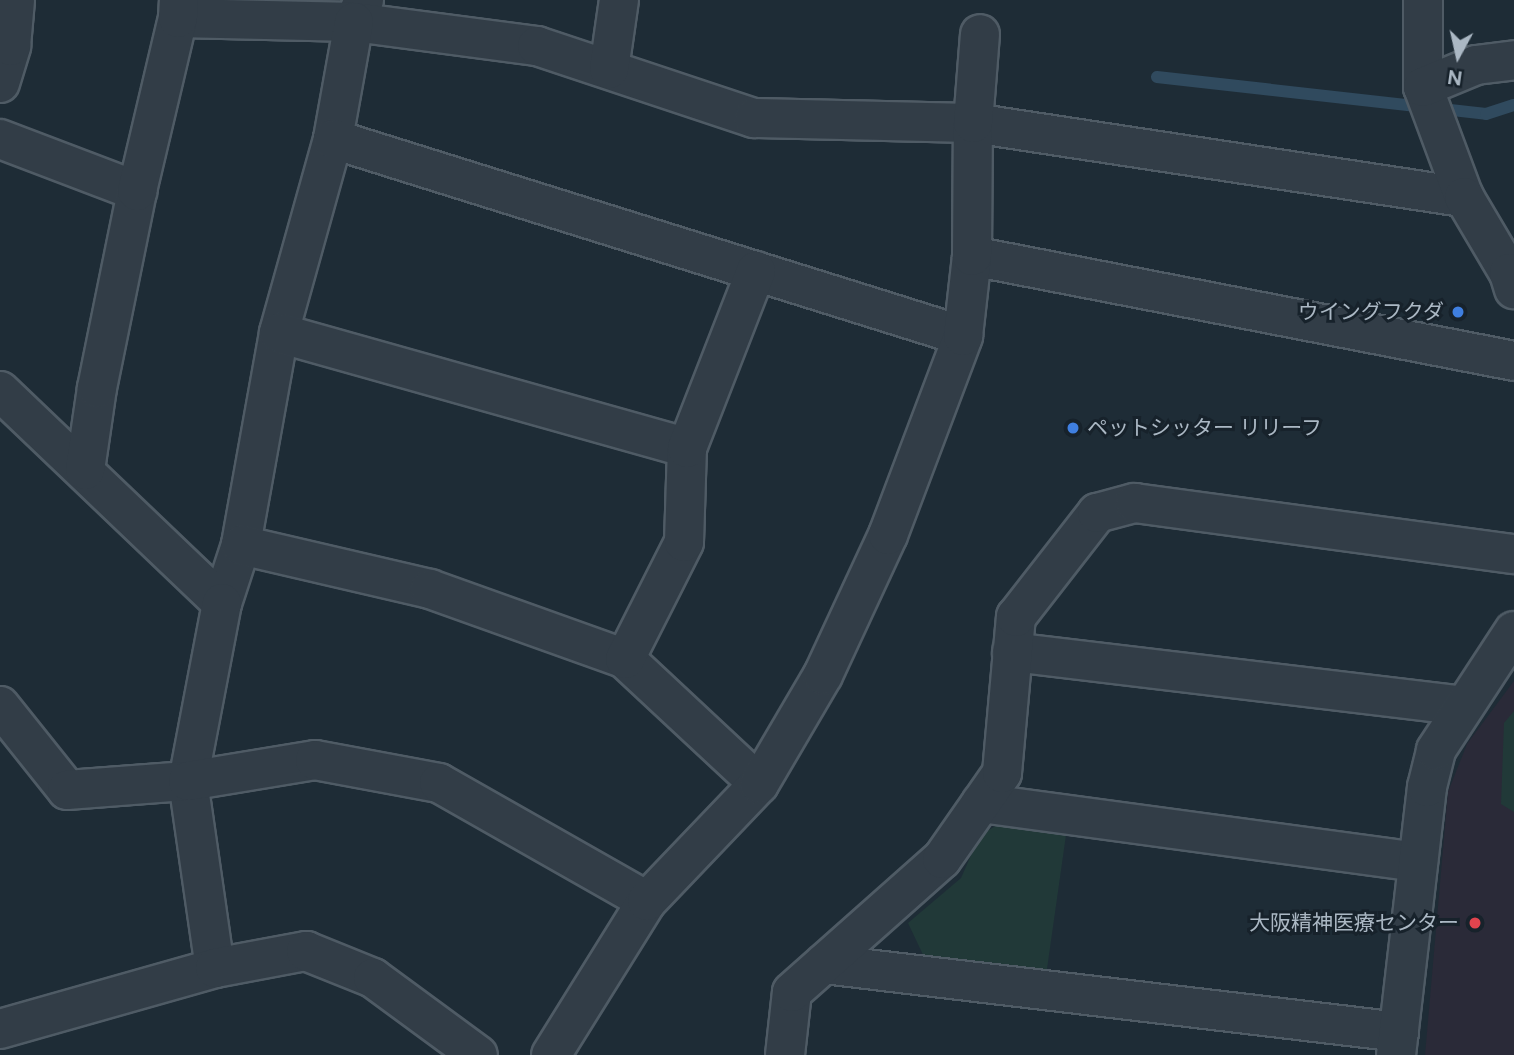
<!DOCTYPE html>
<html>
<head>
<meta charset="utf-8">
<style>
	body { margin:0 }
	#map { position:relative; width:1514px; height:1055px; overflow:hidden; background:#1e2c36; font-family:Figtree,"Noto Sans JP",sans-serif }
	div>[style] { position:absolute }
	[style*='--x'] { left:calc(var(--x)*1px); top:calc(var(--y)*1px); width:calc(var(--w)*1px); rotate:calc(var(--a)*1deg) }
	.medical>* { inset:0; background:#2a2a38 }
	.green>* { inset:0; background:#213938 }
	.stream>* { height:12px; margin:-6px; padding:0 6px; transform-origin:6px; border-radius:6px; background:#304a5e }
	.roads { filter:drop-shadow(2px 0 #4f5b65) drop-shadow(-2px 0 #4f5b65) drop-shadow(0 2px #4f5b65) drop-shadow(0 -2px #4f5b65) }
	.minor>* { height:38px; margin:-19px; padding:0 19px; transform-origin:19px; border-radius:19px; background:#323d47 }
	.dots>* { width:19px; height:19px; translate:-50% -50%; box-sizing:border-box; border:4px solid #17222b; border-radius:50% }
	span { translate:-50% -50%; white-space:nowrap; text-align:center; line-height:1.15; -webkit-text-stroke:6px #17222b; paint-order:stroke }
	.poi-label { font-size:21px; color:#abb8c4 }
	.right { translate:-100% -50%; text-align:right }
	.left { translate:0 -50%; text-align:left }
	.north { position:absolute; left:1423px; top:21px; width:70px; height:70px; -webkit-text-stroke:5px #17222b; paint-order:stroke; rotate:188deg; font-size:19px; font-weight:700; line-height:28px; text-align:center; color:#abb8c4 }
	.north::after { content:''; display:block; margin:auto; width:24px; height:32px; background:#abb8c4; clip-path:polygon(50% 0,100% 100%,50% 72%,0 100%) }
</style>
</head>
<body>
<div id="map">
	<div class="medical">
		<div style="clip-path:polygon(1514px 681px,1514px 1055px,1425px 1055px,1448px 792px,1467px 744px)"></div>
	</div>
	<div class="green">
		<div style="clip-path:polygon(1514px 711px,1514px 812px,1501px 804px,1504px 723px)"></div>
		<div style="clip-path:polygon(999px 824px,1066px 835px,1046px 976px,925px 959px,908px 923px,961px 878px,980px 835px)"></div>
	</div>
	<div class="stream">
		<div style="--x:1157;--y:77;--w:331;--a:6.4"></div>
		<div style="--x:1486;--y:114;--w:29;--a:-18"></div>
	</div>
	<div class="roads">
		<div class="minor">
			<div style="--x:364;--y:0;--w:24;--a:114"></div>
			<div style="--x:354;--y:22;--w:185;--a:7.5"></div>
			<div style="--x:537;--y:46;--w:229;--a:18.4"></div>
			<div style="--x:754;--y:118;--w:219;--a:1.3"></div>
			<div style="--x:973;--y:123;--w:497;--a:8.6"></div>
			<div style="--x:1423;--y:0;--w:87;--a:90"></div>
			<div style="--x:1423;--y:87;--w:117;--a:69.6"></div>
			<div style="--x:1464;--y:197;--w:88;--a:59.4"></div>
			<div style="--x:1509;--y:273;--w:17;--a:73"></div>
			<div style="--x:178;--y:18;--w:176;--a:1.3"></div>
			<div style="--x:354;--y:22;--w:119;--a:100.2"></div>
			<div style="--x:333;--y:139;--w:201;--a:105.6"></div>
			<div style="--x:279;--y:333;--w:215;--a:100.2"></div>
			<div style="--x:241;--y:545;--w:61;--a:108.1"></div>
			<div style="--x:609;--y:69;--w:70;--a:-81.8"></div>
			<div style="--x:0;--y:83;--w:39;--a:-73"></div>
			<div style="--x:11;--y:46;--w:46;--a:-85"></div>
			<div style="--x:1423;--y:87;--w:57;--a:-22.5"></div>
			<div style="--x:1476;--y:65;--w:38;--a:-7"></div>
			<div style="--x:0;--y:139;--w:147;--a:20.8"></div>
			<div style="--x:333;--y:139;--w:660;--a:17.36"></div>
			<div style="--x:972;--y:256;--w:552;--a:10.96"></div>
			<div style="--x:279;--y:333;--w:424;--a:15.7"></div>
			<div style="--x:0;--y:391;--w:307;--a:43.7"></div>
			<div style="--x:222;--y:603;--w:181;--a:100.8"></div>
			<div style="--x:188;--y:781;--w:189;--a:81.8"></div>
			<div style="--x:85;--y:470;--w:83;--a:-81.7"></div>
			<div style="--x:97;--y:388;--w:201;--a:-78.5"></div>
			<div style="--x:137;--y:191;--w:178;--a:-76.7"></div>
			<div style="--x:178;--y:18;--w:18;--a:-87"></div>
			<div style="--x:241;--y:545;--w:194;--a:13.1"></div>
			<div style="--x:430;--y:589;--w:207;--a:19.7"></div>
			<div style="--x:625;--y:659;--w:183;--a:43"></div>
			<div style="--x:1012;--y:652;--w:455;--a:6.8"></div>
			<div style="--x:625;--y:659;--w:131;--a:-63.2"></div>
			<div style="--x:684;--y:542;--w:94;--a:-88.2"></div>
			<div style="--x:687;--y:448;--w:190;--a:-68.7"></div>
			<div style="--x:0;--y:706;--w:107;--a:51.4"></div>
			<div style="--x:67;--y:790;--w:121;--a:-4.3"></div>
			<div style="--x:188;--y:781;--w:129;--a:-9.4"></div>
			<div style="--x:315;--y:760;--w:126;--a:10.5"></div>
			<div style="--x:439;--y:783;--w:239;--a:29.6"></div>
			<div style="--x:981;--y:803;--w:441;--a:7.7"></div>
			<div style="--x:824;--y:964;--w:579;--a:6.74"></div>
			<div style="--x:0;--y:1029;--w:223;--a:-15.8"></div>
			<div style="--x:215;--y:968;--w:93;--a:-10.6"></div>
			<div style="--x:306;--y:951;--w:72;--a:21.9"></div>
			<div style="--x:373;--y:978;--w:130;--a:36.3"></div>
			<div style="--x:551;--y:1055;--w:181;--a:-58.1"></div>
			<div style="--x:647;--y:901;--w:162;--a:-46.3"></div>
			<div style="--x:759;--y:784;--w:126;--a:-59.6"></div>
			<div style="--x:823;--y:675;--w:154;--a:-65.1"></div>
			<div style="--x:888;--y:535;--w:213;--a:-69.3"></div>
			<div style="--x:963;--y:336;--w:81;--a:-83.6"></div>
			<div style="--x:972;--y:256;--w:133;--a:-89.6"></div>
			<div style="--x:973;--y:123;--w:89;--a:-85.5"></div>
			<div style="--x:785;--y:1055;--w:63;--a:-83.7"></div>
			<div style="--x:792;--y:992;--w:200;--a:-41.6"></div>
			<div style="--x:942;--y:859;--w:105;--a:-55.1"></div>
			<div style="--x:1002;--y:773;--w:157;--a:-84.9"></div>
			<div style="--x:1016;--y:617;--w:132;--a:-52.1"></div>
			<div style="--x:1097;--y:513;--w:39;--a:-15"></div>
			<div style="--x:1135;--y:503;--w:382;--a:7.7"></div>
			<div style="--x:1396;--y:1055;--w:270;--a:-83.4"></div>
			<div style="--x:1427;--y:787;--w:38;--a:-76"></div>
			<div style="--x:1436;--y:750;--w:142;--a:-56.8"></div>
		</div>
	</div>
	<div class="dots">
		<div style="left:1458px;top:312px;background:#3f7fe0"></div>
		<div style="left:1073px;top:428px;background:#3f7fe0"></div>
		<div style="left:1475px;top:923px;background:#e0444e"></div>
	</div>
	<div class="poi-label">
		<span class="right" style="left:1444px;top:312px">ウイングフクダ</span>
		<span class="left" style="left:1087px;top:428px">ペットシッター リリーフ</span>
		<span class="right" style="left:1459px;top:923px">大阪精神医療センター</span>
	</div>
	<div class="north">N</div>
</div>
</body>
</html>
